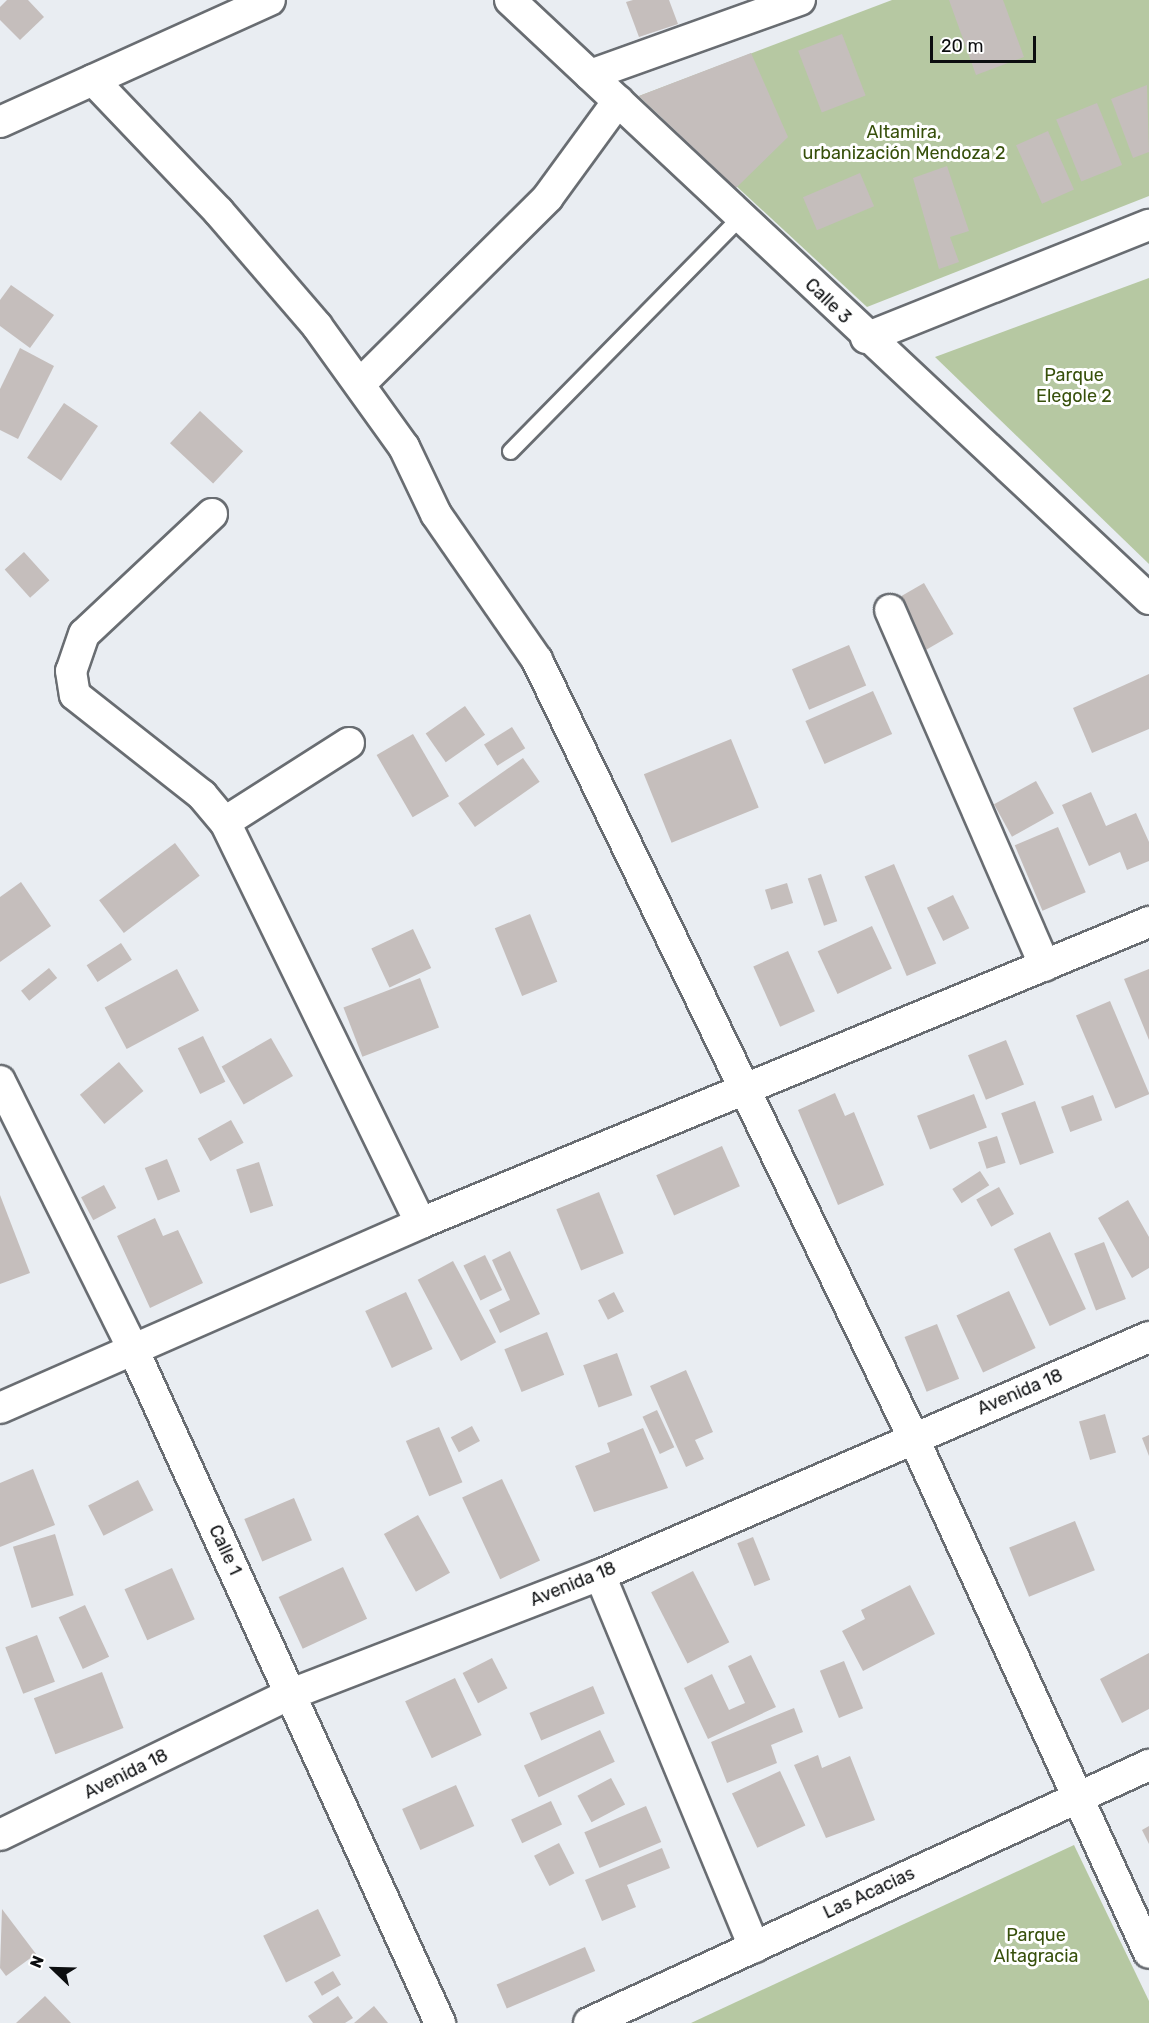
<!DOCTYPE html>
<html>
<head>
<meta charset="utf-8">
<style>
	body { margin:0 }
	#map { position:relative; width:1149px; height:2023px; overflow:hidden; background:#e9edf2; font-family:Rubik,sans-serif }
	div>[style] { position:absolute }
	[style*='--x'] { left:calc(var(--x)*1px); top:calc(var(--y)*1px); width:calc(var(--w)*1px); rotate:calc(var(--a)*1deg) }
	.green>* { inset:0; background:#b6c8a2 }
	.building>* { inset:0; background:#c5bebc; transform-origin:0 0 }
	.roads { filter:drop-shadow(2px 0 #696d72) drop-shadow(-2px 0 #696d72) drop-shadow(0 2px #696d72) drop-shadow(0 -2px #696d72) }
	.lane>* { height:15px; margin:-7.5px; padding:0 7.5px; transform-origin:7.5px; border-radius:7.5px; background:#fff }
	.street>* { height:30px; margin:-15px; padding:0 15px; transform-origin:15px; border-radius:15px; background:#fff }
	span { translate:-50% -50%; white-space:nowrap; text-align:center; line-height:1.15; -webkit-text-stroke:6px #fff; paint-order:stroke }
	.park-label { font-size:18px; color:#37500b }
	.street-label { font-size:18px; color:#0c0e10 }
	.north { position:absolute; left:24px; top:1939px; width:60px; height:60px; -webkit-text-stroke:4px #fff; paint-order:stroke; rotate:293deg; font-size:16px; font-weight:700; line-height:24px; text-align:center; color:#0c0e10 }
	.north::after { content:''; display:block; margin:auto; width:21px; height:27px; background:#0c0e10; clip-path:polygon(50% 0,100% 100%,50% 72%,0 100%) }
	.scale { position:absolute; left:930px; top:36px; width:106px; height:27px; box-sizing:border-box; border:3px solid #0c0e10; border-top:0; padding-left:8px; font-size:18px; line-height:21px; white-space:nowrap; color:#0c0e10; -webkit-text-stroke:4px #fff; paint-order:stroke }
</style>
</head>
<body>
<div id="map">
	<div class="green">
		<div style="clip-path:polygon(892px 0,1149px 0,1149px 196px,867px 307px,639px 96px)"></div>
		<div style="clip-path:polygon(1149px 278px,1149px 564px,935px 357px)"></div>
		<div style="clip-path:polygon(1074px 1845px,1149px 2001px,1149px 2023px,691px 2023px)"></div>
	</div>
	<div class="building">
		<div style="clip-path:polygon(7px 0,28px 0,44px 17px,20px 40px,0 20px,0 7px)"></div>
		<div style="clip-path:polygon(633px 0,669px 0,678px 24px,639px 37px,626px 2px)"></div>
		<div style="clip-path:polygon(949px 0,1003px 0,1024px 57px,976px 75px)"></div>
		<div style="left:842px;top:34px;width:66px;height:47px;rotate:69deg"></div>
		<div style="clip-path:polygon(751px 53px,788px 137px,736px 188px,639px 96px)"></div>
		<div style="clip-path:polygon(1147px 85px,1149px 152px,1133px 158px,1111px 99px)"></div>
		<div style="left:1097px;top:103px;width:67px;height:44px;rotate:68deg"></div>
		<div style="left:1048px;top:131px;width:64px;height:35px;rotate:66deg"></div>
		<div style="clip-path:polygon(947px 166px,969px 231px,950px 237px,959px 262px,939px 269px,913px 178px)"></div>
		<div style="left:860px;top:173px;width:36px;height:62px;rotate:67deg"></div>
		<div style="clip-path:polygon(11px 285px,54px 315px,30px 348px,0 326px,0 300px)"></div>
		<div style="clip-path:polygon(20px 348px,54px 366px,18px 439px,0 430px,0 389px)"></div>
		<div style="left:64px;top:403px;width:41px;height:66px;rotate:34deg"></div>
		<div style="left:200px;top:411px;width:59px;height:44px;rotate:43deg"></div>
		<div style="left:24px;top:552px;width:38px;height:26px;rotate:48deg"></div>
		<div style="left:924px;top:583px;width:59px;height:33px;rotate:60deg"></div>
		<div style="left:849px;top:645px;width:44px;height:62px;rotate:67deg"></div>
		<div style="clip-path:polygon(1149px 674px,1149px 729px,1092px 753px,1073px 708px)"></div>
		<div style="left:873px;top:691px;width:47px;height:74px;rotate:66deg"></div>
		<div style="left:465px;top:706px;width:35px;height:48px;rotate:55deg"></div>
		<div style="left:512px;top:727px;width:25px;height:33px;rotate:58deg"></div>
		<div style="left:413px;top:734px;width:72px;height:42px;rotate:60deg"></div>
		<div style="left:731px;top:739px;width:74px;height:94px;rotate:68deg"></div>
		<div style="left:523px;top:758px;width:29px;height:79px;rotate:55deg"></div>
		<div style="left:1036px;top:781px;width:37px;height:48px;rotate:61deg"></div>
		<div style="clip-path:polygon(1091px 792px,1106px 826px,1136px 813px,1149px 842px,1149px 861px,1127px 870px,1120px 852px,1089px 866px,1062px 805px)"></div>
		<div style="left:1058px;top:827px;width:71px;height:47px;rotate:67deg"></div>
		<div style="left:175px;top:843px;width:41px;height:95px;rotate:53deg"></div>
		<div style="left:894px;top:864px;width:108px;height:32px;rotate:67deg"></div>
		<div style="left:821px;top:874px;width:50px;height:14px;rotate:71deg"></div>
		<div style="clip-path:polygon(21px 882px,51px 926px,0 962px,0 897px)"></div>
		<div style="left:787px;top:883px;width:21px;height:23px;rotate:73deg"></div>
		<div style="left:953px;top:895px;width:37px;height:29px;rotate:64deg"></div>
		<div style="left:530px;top:914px;width:73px;height:38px;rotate:68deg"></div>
		<div style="left:872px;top:926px;width:47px;height:60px;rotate:65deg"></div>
		<div style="left:413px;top:929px;width:43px;height:46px;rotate:65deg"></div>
		<div style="left:121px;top:943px;width:20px;height:41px;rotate:57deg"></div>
		<div style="left:788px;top:951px;width:66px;height:38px;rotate:66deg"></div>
		<div style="left:49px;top:968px;width:13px;height:36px;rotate:51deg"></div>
		<div style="left:177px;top:969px;width:47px;height:82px;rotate:62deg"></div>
		<div style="clip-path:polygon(1149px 969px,1149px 1040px,1124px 979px)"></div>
		<div style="left:420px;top:978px;width:53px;height:82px;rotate:69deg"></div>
		<div style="left:1110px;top:1001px;width:101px;height:37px;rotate:67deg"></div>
		<div style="left:203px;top:1036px;width:51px;height:28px;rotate:64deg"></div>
		<div style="left:271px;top:1038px;width:44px;height:57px;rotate:60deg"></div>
		<div style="left:1006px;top:1040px;width:48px;height:41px;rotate:68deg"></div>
		<div style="left:119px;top:1062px;width:38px;height:51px;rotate:50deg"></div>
		<div style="clip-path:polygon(835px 1093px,845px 1116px,854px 1112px,884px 1185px,838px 1205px,798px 1110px)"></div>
		<div style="left:974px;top:1094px;width:36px;height:61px;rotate:69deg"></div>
		<div style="left:1093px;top:1095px;width:27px;height:34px;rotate:70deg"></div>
		<div style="left:1035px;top:1101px;width:55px;height:36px;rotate:70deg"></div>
		<div style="left:231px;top:1120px;width:26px;height:38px;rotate:61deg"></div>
		<div style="left:997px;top:1136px;width:28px;height:20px;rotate:72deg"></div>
		<div style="left:722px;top:1146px;width:44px;height:72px;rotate:66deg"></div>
		<div style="left:167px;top:1159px;width:35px;height:24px;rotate:68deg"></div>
		<div style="left:259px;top:1162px;width:46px;height:24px;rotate:72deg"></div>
		<div style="left:980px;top:1171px;width:17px;height:33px;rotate:57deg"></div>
		<div style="left:104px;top:1185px;width:26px;height:26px;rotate:62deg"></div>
		<div style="left:999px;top:1187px;width:31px;height:26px;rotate:61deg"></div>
		<div style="left:599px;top:1192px;width:66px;height:46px;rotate:68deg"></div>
		<div style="clip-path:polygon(0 1195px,30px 1273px,0 1284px)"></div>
		<div style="clip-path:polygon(1128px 1200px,1149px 1237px,1149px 1268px,1132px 1278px,1098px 1218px)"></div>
		<div style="clip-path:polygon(155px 1218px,163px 1236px,178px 1230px,203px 1283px,150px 1308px,117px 1236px)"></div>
		<div style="left:1050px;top:1232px;width:85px;height:40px;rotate:65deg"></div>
		<div style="left:1104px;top:1242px;width:61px;height:32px;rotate:69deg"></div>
		<div style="clip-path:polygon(510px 1251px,540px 1314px,500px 1333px,489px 1310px,510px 1300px,492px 1260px)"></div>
		<div style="left:485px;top:1255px;width:39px;height:24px;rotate:64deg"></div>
		<div style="left:453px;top:1261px;width:92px;height:40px;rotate:62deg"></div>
		<div style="left:1009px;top:1291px;width:63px;height:58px;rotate:65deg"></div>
		<div style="left:406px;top:1292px;width:63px;height:45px;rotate:65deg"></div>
		<div style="left:614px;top:1292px;width:22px;height:18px;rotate:63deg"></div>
		<div style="left:937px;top:1324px;width:59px;height:35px;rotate:68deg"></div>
		<div style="left:547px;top:1332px;width:46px;height:46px;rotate:68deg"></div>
		<div style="left:617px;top:1353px;width:45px;height:36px;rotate:70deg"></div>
		<div style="clip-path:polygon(686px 1370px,713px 1432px,695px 1440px,704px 1459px,686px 1467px,650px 1386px)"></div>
		<div style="left:657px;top:1410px;width:41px;height:16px;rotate:65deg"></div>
		<div style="left:1105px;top:1414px;width:40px;height:27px;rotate:74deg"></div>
		<div style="left:472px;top:1426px;width:17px;height:24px;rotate:62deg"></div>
		<div style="left:439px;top:1427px;width:60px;height:36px;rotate:67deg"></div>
		<div style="clip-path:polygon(643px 1428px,668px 1488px,594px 1512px,575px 1466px,610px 1452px,607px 1443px)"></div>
		<div style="clip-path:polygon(1149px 1435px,1149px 1456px,1142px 1438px)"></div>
		<div style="clip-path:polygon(33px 1469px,55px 1525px,0 1547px,0 1483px)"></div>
		<div style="left:502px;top:1479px;width:90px;height:44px;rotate:65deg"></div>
		<div style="left:138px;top:1480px;width:34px;height:56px;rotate:63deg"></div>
		<div style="left:294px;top:1498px;width:46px;height:54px;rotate:67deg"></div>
		<div style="left:418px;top:1515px;width:66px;height:39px;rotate:61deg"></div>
		<div style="left:1075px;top:1521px;width:53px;height:71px;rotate:68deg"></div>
		<div style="left:55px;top:1534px;width:64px;height:44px;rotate:73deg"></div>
		<div style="left:753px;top:1537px;width:46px;height:17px;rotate:68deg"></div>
		<div style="left:343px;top:1567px;width:57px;height:71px;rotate:65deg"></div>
		<div style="left:172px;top:1568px;width:56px;height:52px;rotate:66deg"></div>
		<div style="left:693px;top:1571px;width:80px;height:47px;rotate:63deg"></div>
		<div style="clip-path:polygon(910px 1585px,935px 1634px,863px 1671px,842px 1631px,865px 1619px,861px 1610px)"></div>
		<div style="left:85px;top:1605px;width:57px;height:29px;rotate:65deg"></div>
		<div style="left:37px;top:1635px;width:50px;height:34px;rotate:69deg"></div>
		<div style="clip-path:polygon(1149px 1653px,1149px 1709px,1122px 1723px,1100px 1679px)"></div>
		<div style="clip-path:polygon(751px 1655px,776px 1707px,708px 1739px,684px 1688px,712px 1674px,729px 1710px,745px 1703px,728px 1666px)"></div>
		<div style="left:492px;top:1658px;width:34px;height:33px;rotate:63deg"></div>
		<div style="left:844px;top:1661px;width:51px;height:26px;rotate:68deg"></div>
		<div style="left:102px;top:1672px;width:60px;height:73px;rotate:69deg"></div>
		<div style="left:455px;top:1678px;width:63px;height:55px;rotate:65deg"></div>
		<div style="left:593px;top:1686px;width:30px;height:69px;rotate:67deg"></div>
		<div style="clip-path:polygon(794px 1708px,803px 1732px,771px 1745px,777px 1763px,727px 1783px,711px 1742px)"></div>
		<div style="left:600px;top:1730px;width:35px;height:84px;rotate:65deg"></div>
		<div style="clip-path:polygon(818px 1755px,822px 1768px,850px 1756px,875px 1820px,826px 1838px,794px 1765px)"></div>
		<div style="left:780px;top:1771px;width:60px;height:53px;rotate:65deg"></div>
		<div style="left:611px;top:1778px;width:30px;height:38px;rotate:62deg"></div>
		<div style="left:456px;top:1785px;width:45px;height:59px;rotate:66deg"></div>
		<div style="left:551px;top:1801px;width:26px;height:44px;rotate:65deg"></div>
		<div style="left:646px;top:1806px;width:39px;height:67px;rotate:67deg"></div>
		<div style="clip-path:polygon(1149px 1826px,1149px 1844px,1142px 1830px)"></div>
		<div style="left:559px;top:1843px;width:34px;height:28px;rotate:63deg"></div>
		<div style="clip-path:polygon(662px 1848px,670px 1868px,627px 1885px,636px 1907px,602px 1921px,585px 1880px)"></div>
		<div style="clip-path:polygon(2px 1909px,36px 1954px,6px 1976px,0 1968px)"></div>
		<div style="left:318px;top:1909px;width:52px;height:61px;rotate:64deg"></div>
		<div style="left:585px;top:1947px;width:26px;height:96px;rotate:67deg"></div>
		<div style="left:333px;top:1971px;width:16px;height:22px;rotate:60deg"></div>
		<div style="clip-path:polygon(45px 1996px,71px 2023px,16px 2023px)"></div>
		<div style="clip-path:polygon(338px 1996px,353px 2018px,345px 2023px,313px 2023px,308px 2016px)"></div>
		<div style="clip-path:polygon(374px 2006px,388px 2023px,354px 2023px)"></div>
	</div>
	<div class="roads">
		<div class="lane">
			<div style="--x:510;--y:451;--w:328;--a:-45.5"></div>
		</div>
		<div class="street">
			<div style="--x:510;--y:0;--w:876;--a:43.15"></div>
			<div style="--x:590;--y:75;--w:223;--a:-19.7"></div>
			<div style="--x:93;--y:80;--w:182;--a:46.3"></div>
			<div style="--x:219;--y:212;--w:150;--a:49.3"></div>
			<div style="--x:317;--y:326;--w:149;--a:54.3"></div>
			<div style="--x:404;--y:447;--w:74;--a:64.5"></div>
			<div style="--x:436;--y:514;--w:178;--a:55.3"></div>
			<div style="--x:537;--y:660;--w:863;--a:64.18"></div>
			<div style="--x:913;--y:1437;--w:567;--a:65.42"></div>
			<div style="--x:0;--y:122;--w:296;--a:-24.3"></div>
			<div style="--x:866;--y:338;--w:305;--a:-21.8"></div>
			<div style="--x:360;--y:384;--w:265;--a:-44.8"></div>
			<div style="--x:548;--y:197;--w:119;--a:-53.9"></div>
			<div style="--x:212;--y:514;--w:175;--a:136.8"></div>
			<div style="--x:84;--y:634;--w:39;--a:109"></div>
			<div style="--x:71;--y:671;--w:24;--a:81"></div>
			<div style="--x:75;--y:695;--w:162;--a:38.2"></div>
			<div style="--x:202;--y:795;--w:35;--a:50"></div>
			<div style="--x:225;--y:822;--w:446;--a:64"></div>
			<div style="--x:890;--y:610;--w:388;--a:66.5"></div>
			<div style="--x:225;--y:822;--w:147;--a:-32.5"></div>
			<div style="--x:0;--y:1081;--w:299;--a:63.6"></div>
			<div style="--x:133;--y:1349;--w:741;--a:65.51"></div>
			<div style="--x:0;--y:1408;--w:460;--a:-23.7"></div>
			<div style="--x:421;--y:1223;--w:788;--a:-22.46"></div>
			<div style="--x:600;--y:1575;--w:403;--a:67.5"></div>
			<div style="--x:0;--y:1835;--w:323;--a:-25.9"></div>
			<div style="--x:291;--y:1694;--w:331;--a:-21.1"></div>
			<div style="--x:600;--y:1575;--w:598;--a:-23.44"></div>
			<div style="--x:589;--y:2023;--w:617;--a:-24.74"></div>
		</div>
	</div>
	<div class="park-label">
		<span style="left:904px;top:143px">Altamira,<br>urbanización Mendoza 2</span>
		<span style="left:1074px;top:386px">Parque<br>Elegole 2</span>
		<span style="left:1036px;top:1946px">Parque<br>Altagracia</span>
	</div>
	<div class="street-label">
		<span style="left:828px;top:301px;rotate:44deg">Calle 3</span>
		<span style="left:1020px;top:1392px;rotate:-23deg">Avenida 18</span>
		<span style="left:225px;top:1550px;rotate:65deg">Calle 1</span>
		<span style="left:573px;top:1584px;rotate:-22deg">Avenida 18</span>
		<span style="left:126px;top:1774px;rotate:-26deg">Avenida 18</span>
		<span style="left:869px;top:1893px;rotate:-25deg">Las Acacias</span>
	</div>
	<div class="north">N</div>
	<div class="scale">20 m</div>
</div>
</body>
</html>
